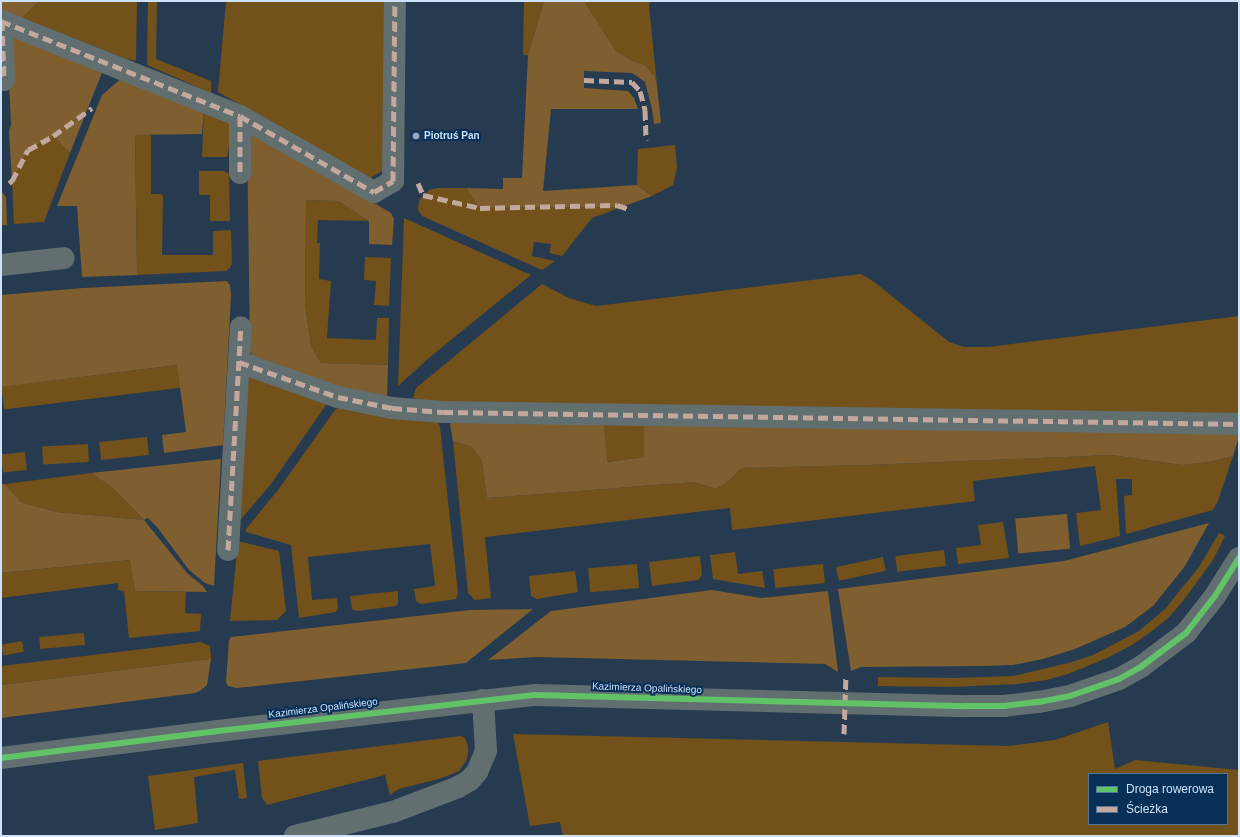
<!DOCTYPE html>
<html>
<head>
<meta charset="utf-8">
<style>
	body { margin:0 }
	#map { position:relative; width:1240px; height:837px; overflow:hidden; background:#263b50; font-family:Helvetica,sans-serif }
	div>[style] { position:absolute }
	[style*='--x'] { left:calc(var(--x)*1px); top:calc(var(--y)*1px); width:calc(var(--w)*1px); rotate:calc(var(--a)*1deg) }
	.green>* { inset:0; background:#72511a; transform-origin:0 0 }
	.forest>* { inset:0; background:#7f5e2f; transform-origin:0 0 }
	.minor>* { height:22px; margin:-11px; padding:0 11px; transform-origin:11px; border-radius:11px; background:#626f71 }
	.quiet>* { height:5px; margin-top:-2.5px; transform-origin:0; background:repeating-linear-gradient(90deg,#c3a89e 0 10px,transparent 0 15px) }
	.cycleway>* { height:6px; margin:-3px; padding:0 3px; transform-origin:3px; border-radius:3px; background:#61c268 }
	.dots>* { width:11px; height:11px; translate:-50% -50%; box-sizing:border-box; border:2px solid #082f56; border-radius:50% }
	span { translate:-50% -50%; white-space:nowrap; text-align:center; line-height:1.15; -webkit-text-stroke:4px #082f56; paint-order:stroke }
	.poi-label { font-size:10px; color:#cce1fa; font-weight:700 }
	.left { translate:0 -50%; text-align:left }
	.street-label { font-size:10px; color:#cce1fa }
	.frame { position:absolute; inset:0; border:2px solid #cce1fa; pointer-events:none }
	.legend { position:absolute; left:1088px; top:773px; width:140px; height:52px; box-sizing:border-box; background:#082f56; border:1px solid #567698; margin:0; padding:5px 7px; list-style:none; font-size:12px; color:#cce1fa }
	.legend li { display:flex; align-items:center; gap:8px; height:20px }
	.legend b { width:20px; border:1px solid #567698 }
</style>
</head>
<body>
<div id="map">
	<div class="green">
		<div style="clip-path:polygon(39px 1px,137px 1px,136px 59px,135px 61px,127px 59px,22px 18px)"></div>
		<div style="clip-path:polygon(148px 1px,157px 1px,156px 59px,211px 81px,211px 93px,147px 65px)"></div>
		<div style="clip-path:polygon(226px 1px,384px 1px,384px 170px,370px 178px,218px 92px)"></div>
		<div style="clip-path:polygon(524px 1px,544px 1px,528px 55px,523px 55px)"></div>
		<div style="clip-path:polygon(584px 1px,650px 1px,649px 6px,657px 85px,655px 77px,645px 65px,633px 61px,616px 51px)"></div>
		<div style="clip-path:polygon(204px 109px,229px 119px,229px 148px,227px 157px,202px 157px)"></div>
		<div style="clip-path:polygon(135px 135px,151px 135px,151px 194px,161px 194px,163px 196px,162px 255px,213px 255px,213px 231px,231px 230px,232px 262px,230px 268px,226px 271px,137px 275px)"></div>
		<div style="clip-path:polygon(53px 136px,70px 153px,44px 222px,14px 224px,12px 181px,14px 174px,28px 150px)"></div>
		<div style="clip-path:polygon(675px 145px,677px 168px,673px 185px,652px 196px,637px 185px,638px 149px)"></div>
		<div style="clip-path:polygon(199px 171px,224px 171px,229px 174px,230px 221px,210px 221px,210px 195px,199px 195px)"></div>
		<div style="clip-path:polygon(437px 188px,466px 188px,481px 208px,622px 207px,592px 218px,562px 256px,549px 253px,551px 244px,534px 242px,532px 256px,555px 261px,542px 270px,422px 216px,418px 210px,419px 200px,429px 190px)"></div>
		<div style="clip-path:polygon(306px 200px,338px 201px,369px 221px,318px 220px,317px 243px,320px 243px,319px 279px,331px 281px,327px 338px,376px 340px,377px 318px,389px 318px,388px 365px,321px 363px,311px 346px,305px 304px)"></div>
		<div style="clip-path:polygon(404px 218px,531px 275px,430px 357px,398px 386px)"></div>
		<div style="clip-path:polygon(365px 257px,391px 258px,389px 306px,374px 305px,376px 281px,364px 280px)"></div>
		<div style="clip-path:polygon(861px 274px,873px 281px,949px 342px,964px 347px,988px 347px,1239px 316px,1239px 416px,433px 403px,413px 398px,416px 388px,542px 284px,569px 298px,596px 306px)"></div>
		<div style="left:178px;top:365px;width:23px;height:178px;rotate:83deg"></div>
		<div style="clip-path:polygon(249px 375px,325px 401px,326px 405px,271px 484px,236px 525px)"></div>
		<div style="clip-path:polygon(338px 408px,438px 421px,440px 427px,458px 593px,456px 599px,421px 604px,416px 601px,414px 589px,435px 586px,430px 544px,308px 557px,312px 600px,337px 598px,338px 608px,336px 612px,299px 618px,291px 545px,246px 532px,246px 529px,278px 490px,335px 410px)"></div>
		<div style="clip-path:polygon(604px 422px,644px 422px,644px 457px,606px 462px)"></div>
		<div style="left:147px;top:437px;width:18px;height:48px;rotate:84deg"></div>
		<div style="clip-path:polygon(453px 441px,472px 447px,482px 461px,487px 498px,694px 482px,716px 489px,729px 481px,742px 468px,869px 465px,1112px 455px,1182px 465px,1209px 462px,1233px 456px,1218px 501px,1213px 510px,1126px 534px,1124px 496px,1132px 495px,1132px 479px,1116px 479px,1120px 536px,1080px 546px,1076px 513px,1101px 510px,1095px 466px,973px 481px,975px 501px,732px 530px,730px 508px,485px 537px,491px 598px,475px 600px,468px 593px)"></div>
		<div style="left:88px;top:444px;width:18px;height:46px;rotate:87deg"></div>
		<div style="left:25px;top:452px;width:18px;height:24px;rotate:84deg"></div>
		<div style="clip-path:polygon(91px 473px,114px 489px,144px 520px,57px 512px,21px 502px,5px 484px)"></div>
		<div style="clip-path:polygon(1003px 522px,1009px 558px,958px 564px,956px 548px,981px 545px,978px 525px)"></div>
		<div style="clip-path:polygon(1219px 533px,1225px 536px,1213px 560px,1183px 601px,1168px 618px,1152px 631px,1132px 645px,1107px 658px,1068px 674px,1046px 680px,1018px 684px,952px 687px,878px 686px,878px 677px,955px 678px,1014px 676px,1072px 662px,1093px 655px,1139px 631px,1165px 609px,1199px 567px)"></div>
		<div style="clip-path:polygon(238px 541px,279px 551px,286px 611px,277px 620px,230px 621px)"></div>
		<div style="left:944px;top:550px;width:16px;height:49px;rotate:83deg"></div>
		<div style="clip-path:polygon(735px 552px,738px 574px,762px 571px,765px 588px,713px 579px,710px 555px)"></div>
		<div style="clip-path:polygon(700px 556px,702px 575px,698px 580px,652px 586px,649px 562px)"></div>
		<div style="left:883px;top:557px;width:14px;height:48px;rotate:78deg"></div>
		<div style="clip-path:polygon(131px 560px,135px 591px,186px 592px,185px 613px,201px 614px,200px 631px,129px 638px,124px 591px,118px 590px,118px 583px,1px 598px,1px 573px)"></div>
		<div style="left:637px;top:564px;width:24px;height:49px;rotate:85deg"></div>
		<div style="left:823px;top:564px;width:19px;height:50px;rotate:84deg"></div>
		<div style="clip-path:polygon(575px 571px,578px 592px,537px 599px,531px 596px,529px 576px)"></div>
		<div style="clip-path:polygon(398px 591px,398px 603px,396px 606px,357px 611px,353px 610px,352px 608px,350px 596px)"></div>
		<div style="left:84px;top:633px;width:12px;height:45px;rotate:85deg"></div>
		<div style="left:22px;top:641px;width:11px;height:21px;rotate:80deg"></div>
		<div style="clip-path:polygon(201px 642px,210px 646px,211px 659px,1px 685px,1px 666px)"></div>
		<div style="clip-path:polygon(evenodd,1108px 722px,1115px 769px,1135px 760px,1239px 770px,1239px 836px,563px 836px,560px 822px,530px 826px,513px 734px,1008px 746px,1055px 740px,1108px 722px,1089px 774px,1227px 774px,1227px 824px,1089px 824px,1089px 774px)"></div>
		<div style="clip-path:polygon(461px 736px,465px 738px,468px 746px,468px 754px,466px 761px,459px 771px,442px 778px,399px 789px,390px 795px,385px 775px,267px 805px,262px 798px,258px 761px)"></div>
		<div style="clip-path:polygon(243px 763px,247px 798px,239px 799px,235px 770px,194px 777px,198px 823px,155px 830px,148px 776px)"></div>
	</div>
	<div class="forest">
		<div style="clip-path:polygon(1px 1px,39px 1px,22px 18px,1px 10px)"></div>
		<div style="clip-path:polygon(544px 1px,584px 1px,616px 51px,633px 61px,645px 65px,655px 77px,657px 85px,661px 123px,654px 124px,652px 109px,645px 82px,632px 73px,584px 71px,584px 88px,628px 91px,634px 98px,638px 109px,551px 109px,543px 191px,637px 185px,652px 196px,622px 207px,480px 208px,466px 188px,503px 189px,503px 178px,522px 178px,528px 55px)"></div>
		<div style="clip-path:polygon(9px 35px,103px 70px,70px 153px,53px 136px,28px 150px,12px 181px,9px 131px,11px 125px,7px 38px)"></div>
		<div style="clip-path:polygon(123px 77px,204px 109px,202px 134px,135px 135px,137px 275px,82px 277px,77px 206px,57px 206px,102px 95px)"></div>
		<div style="clip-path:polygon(257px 133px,391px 213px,394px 219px,392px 245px,369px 244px,369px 221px,338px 201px,306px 200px,305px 304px,311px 346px,321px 363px,388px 365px,387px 397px,331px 385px,253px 357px,250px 351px,247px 135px)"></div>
		<div style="clip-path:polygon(2px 192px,6px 197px,7px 225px,1px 225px)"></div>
		<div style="clip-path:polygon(227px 281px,230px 285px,231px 295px,223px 445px,164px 453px,162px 435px,186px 432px,177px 365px,1px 387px,1px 295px,83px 288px)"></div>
		<div style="clip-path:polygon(452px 421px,604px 422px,607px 462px,644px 457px,644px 422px,1239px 433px,1239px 437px,1233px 456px,1209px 462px,1182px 465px,1112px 455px,869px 465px,742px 468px,729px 481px,716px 489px,694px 482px,487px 498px,482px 461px,472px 447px,453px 441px,450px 425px)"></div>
		<div style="clip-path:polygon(221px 459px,214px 586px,205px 583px,189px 570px,157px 527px,148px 518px,144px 520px,187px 573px,203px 586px,207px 592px,135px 591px,130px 560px,1px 573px,1px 484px,5px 484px,21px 502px,57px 512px,144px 520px,114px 489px,91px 473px)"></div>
		<div style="left:1067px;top:514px;width:35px;height:52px;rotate:85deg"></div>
		<div style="clip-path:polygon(1209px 523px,1185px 566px,1153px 606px,1125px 627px,1075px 649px,1043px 659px,1013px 665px,982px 666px,861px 667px,851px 671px,838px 589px,1064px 561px)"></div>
		<div style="clip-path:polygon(712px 590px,761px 598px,828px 591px,838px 672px,825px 664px,536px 657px,488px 660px,551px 611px)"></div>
		<div style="clip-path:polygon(533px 609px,466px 663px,237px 688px,228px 686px,226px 682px,229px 640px,231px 637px,470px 610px)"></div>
		<div style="clip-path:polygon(211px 659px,207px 685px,200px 691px,195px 693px,1px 718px,1px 685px)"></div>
	</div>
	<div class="minor">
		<div style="--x:1;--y:21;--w:257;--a:21.7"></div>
		<div style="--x:240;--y:116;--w:154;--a:29.6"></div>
		<div style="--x:374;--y:192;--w:22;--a:-30"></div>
		<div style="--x:393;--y:181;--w:180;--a:-89.4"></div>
		<div style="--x:2;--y:21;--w:59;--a:88.1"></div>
		<div style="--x:240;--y:116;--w:57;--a:90"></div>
		<div style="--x:1;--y:265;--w:63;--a:-6.3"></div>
		<div style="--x:239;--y:362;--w:105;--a:19.5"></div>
		<div style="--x:338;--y:397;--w:55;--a:11.5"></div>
		<div style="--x:392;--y:408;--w:51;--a:4.5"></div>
		<div style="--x:443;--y:412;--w:796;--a:0.86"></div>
		<div style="--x:228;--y:550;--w:223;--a:-86.7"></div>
		<div style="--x:1;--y:758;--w:219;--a:-7.1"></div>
		<div style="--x:218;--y:731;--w:319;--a:-6.5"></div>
		<div style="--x:535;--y:695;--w:431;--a:1.5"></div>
		<div style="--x:966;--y:706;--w:38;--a:0"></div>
		<div style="--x:1004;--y:706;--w:35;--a:-7"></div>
		<div style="--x:1039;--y:702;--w:32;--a:-11"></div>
		<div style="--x:1070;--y:696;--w:52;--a:-19.1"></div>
		<div style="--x:1119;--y:679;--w:26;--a:-29"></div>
		<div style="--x:1142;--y:666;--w:55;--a:-36.9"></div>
		<div style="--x:1186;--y:633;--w:47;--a:-51.9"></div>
		<div style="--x:1215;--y:596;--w:45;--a:-57.7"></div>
		<div style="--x:295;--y:836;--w:101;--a:-13.8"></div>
		<div style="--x:393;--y:812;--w:70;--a:-21"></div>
		<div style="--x:458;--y:787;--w:14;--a:-30"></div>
		<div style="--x:470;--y:780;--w:11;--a:-49"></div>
		<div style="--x:477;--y:772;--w:23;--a:-67"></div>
		<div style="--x:486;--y:751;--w:51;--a:-93.4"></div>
	</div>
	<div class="quiet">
		<div style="--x:1;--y:21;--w:257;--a:21.7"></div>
		<div style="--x:240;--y:116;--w:154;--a:29.6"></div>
		<div style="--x:374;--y:192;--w:22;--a:-30"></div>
		<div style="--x:393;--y:181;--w:180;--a:-89.4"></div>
		<div style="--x:2;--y:21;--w:59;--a:88.1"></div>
		<div style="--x:584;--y:80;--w:48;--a:2.4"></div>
		<div style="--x:632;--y:82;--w:12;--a:48"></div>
		<div style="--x:640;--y:91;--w:20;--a:75"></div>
		<div style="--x:645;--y:110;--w:30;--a:88"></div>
		<div style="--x:240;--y:116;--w:57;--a:90"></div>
		<div style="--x:9;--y:183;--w:4;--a:-34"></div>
		<div style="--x:12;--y:181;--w:35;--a:-63"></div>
		<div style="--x:28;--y:150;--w:29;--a:-29"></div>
		<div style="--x:53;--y:136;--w:48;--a:-35.7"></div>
		<div style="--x:418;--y:183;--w:13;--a:67"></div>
		<div style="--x:423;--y:195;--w:58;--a:12.8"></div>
		<div style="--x:480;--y:208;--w:137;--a:-1.3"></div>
		<div style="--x:617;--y:205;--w:13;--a:18"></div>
		<div style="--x:239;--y:362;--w:105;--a:19.5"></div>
		<div style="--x:338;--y:397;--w:55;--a:11.5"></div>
		<div style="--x:392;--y:408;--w:51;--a:4.5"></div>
		<div style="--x:443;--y:412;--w:796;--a:0.86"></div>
		<div style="--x:228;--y:550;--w:223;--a:-86.7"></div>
		<div style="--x:844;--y:734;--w:59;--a:-88.1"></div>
	</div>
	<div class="cycleway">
		<div style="--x:1;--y:758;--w:219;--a:-7.1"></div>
		<div style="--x:218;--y:731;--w:319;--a:-6.5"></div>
		<div style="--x:535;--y:695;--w:431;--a:1.5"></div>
		<div style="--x:966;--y:706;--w:38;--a:0"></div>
		<div style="--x:1004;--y:706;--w:35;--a:-7"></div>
		<div style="--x:1039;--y:702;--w:32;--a:-11"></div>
		<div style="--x:1070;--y:696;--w:52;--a:-19.1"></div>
		<div style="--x:1119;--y:679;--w:26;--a:-29"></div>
		<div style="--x:1142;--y:666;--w:55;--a:-36.9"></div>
		<div style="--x:1186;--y:633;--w:47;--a:-51.9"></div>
		<div style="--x:1215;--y:596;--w:45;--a:-57.7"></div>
	</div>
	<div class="dots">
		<div style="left:416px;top:136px;background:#92a7be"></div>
	</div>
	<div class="poi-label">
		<span class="left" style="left:424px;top:136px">Piotruś Pan</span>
	</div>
	<div class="street-label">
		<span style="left:647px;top:688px;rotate:2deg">Kazimierza Opalińskiego</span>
		<span style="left:323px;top:708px;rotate:-7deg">Kazimierza Opalińskiego</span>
	</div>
	<div class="frame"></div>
	<ul class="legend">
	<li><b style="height:5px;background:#61c268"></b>Droga rowerowa</li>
	<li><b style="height:5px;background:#c3a89e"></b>Ścieżka</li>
	</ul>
</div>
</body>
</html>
